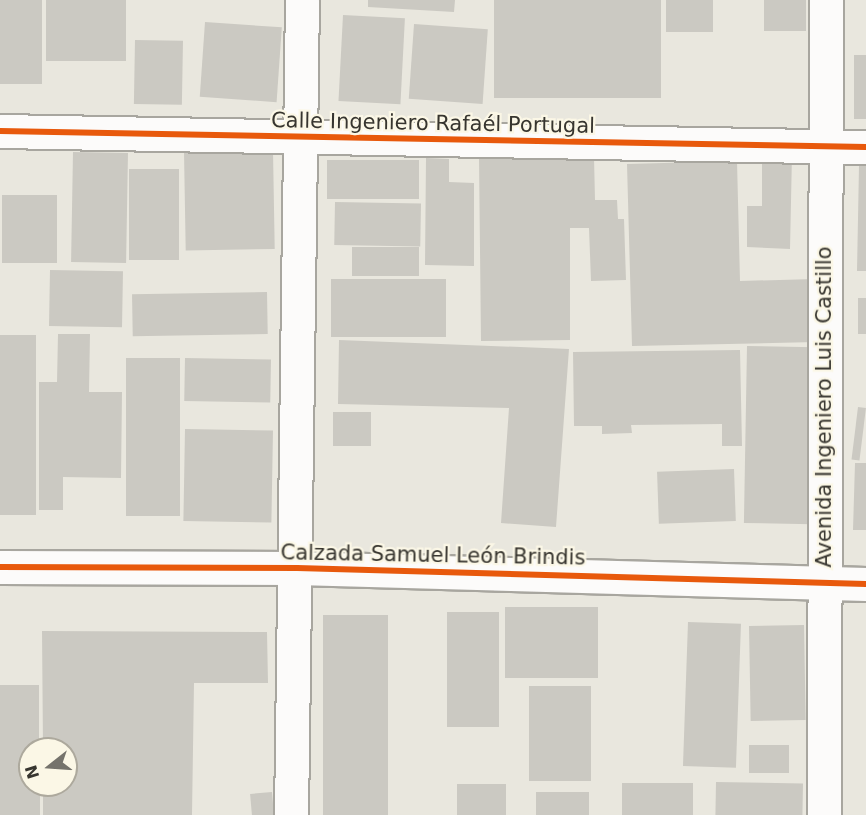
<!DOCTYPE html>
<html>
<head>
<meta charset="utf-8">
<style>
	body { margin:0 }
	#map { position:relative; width:866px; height:815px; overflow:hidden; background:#e9e7de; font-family:"DejaVu Sans",sans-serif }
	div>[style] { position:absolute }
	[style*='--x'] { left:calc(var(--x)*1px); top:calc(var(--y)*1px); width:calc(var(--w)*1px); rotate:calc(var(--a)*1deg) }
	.building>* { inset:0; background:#cbc9c2; transform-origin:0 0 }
	.roads { filter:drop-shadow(2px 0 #a8a69f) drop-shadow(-2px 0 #a8a69f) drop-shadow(0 2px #a8a69f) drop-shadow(0 -2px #a8a69f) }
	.minor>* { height:33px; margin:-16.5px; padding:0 16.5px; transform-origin:16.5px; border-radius:16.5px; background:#fcfbfa }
	.cycleway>* { height:6px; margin:-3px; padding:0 3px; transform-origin:3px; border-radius:3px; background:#e8590c }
	span { translate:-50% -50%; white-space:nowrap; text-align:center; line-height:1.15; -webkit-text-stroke:4.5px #fbf7e6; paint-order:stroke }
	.street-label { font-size:21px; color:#37352f }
	.north { position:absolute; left:18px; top:737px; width:60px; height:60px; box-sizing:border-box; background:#fbf7e6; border:2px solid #ada99d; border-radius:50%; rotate:253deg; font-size:16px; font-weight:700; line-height:24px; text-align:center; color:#37352f }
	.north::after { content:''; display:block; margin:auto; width:21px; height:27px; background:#75736c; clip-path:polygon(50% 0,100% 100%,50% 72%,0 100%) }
</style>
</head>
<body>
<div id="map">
	<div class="building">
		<div style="left:0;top:0;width:42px;height:84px"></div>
		<div style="left:46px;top:0;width:80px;height:61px"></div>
		<div style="clip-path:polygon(368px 0,455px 0,454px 12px,368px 7px)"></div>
		<div style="left:494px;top:0;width:167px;height:98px"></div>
		<div style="left:666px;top:0;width:47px;height:32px"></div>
		<div style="left:764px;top:0;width:42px;height:31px"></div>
		<div style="left:343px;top:15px;width:62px;height:86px;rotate:3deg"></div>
		<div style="left:205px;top:22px;width:77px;height:75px;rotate:4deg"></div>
		<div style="left:414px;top:24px;width:74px;height:75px;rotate:4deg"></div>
		<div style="left:135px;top:40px;width:48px;height:64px;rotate:1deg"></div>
		<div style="left:854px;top:55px;width:12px;height:64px"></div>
		<div style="left:273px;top:151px;width:98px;height:89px;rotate:89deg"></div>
		<div style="left:73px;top:152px;width:55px;height:110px;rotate:1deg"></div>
		<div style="clip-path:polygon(762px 154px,792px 154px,790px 249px,747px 247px,747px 206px,762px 206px)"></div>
		<div style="clip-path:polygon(479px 157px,594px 157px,595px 200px,617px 200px,618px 219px,624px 219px,626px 280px,591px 281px,589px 228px,570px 228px,570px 340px,481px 341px)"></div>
		<div style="clip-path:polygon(426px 158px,449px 159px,449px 182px,474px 183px,474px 266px,425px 265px)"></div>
		<div style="left:327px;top:160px;width:92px;height:39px"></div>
		<div style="clip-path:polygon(737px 161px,740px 281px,815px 279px,816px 342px,632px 346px,627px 164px)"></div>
		<div style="clip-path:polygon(859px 166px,866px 166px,866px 271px,857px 271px)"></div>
		<div style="left:129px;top:169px;width:50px;height:91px"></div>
		<div style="left:2px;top:195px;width:55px;height:68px"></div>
		<div style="left:335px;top:202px;width:86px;height:43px;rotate:1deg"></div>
		<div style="left:352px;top:247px;width:67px;height:29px"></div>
		<div style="left:50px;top:270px;width:73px;height:56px;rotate:1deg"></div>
		<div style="left:446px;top:279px;width:58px;height:115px;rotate:90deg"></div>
		<div style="left:267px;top:292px;width:42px;height:135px;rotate:89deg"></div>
		<div style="left:858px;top:298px;width:8px;height:36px"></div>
		<div style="clip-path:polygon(58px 334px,90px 334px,89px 392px,122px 392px,121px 478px,63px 477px,63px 510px,39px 510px,39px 382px,57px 382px)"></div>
		<div style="left:0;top:335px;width:36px;height:180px"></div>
		<div style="clip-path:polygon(339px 340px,569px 349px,556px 527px,501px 523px,509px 408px,338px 404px)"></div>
		<div style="left:747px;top:346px;width:68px;height:177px;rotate:1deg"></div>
		<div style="clip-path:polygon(740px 350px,742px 446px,722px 446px,722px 424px,631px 425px,632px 433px,602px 434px,602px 426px,574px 426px,573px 352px)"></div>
		<div style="left:126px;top:358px;width:54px;height:158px"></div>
		<div style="left:185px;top:358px;width:86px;height:43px;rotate:1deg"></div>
		<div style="left:858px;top:407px;width:8px;height:53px;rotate:7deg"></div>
		<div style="left:333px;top:412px;width:38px;height:34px"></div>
		<div style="left:185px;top:429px;width:88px;height:92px;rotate:1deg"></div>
		<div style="clip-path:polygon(855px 463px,866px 463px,866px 530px,853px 530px)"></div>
		<div style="left:734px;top:469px;width:52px;height:77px;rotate:88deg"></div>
		<div style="left:505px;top:607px;width:93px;height:71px"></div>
		<div style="left:447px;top:612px;width:52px;height:115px"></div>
		<div style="left:323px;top:615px;width:65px;height:200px"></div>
		<div style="left:688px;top:622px;width:53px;height:144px;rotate:2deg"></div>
		<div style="left:804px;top:625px;width:95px;height:55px;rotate:89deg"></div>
		<div style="clip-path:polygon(42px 631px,267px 632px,268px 683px,194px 683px,192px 815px,43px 815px,43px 785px,66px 785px,66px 749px,43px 749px)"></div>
		<div style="clip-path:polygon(0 685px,39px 685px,39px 749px,30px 749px,30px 785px,40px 785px,40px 815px,0 815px)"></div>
		<div style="left:529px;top:686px;width:62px;height:95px"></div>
		<div style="left:749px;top:745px;width:40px;height:28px"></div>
		<div style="left:716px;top:782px;width:87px;height:33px;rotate:1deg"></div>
		<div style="left:622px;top:783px;width:71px;height:32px"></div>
		<div style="left:457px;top:784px;width:49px;height:31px"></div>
		<div style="left:272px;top:792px;width:23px;height:22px;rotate:85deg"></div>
		<div style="left:536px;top:792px;width:53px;height:23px"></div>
	</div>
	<div class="roads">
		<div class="minor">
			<div style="--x:0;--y:131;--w:866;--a:1.06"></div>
			<div style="--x:0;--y:567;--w:297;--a:0.2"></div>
			<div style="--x:297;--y:568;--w:569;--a:1.61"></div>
			<div style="--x:291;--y:815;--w:815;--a:-89.23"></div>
			<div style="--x:824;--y:815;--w:815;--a:-89.86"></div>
		</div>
	</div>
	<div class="cycleway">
		<div style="--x:0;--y:131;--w:866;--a:1.06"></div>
		<div style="--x:0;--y:567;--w:297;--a:0.2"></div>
		<div style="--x:297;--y:568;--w:569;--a:1.61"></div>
	</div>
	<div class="street-label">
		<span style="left:433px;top:123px;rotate:1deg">Calle Ingeniero Rafaél Portugal</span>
		<span style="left:824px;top:407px;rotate:-90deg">Avenida Ingeniero Luis Castillo</span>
		<span style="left:433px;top:555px;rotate:1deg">Calzada Samuel León Brindis</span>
	</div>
	<div class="north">N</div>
</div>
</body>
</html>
